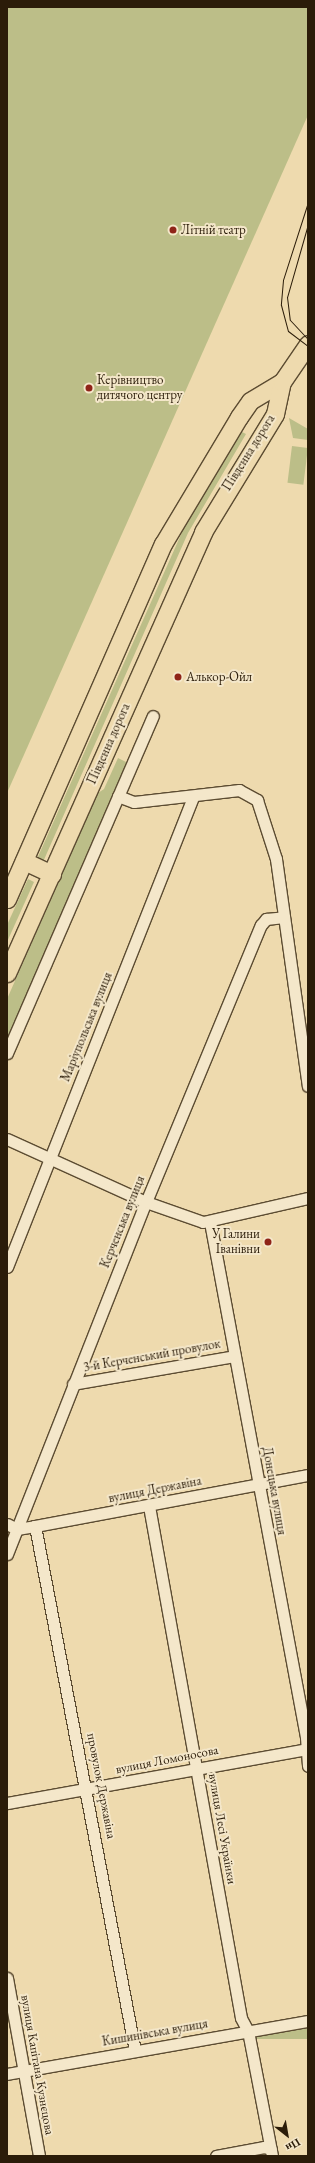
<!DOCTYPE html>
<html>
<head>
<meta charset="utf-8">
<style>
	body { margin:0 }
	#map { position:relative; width:315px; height:2163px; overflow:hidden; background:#eedaae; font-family:"EB Garamond",serif }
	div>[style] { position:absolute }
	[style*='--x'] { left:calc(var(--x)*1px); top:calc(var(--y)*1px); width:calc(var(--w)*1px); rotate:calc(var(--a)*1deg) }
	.green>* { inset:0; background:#bcbe88; transform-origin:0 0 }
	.roads { filter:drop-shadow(1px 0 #5c4c32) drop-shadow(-1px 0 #5c4c32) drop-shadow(0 1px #5c4c32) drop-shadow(0 -1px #5c4c32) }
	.street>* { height:11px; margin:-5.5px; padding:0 5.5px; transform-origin:5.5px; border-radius:5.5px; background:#f4e7ca }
	.primary>* { height:17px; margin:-8.5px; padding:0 8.5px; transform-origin:8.5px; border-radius:8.5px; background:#eedaae }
	.tram>* { height:1px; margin:-0.5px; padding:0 0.5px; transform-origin:0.5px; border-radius:0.5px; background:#2b1c09 }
	.dots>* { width:11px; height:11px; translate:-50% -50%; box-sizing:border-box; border:2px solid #f4e7ca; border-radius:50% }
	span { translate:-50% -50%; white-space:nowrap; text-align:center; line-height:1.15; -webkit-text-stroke:4px #f4e7ca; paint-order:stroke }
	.poi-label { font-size:13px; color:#2b1c09 }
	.left { translate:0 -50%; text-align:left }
	.right { translate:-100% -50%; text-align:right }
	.street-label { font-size:13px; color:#2b1c09 }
	.frame { position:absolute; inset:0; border:8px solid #2b1c09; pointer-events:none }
	.north { position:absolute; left:267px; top:2115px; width:40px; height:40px; -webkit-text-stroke:3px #f4e7ca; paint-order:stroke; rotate:149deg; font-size:11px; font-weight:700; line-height:16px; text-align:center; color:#2b1c09 }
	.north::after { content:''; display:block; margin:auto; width:14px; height:18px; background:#2b1c09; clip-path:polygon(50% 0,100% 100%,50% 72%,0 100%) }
</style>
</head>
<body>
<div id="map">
	<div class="green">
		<div style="clip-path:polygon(7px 7px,308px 7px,308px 115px,7px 793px)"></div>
		<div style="clip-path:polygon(289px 418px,308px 429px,308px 440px,293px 438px)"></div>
		<div style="clip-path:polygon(242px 432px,246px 434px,188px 533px,43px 862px,37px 859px,183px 530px)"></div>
		<div style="left:292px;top:446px;width:16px;height:37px;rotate:7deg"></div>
		<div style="clip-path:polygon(118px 758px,128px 763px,7px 1043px,7px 999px,98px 793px,104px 789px)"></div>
		<div style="clip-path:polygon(28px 879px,34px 882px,7px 942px,7px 925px)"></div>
		<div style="left:308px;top:2026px;width:13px;height:52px;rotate:90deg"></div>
	</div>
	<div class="roads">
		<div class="street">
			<div style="--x:118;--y:796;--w:17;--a:21"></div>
			<div style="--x:134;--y:802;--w:106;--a:-6.5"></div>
			<div style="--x:239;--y:790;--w:21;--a:29"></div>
			<div style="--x:257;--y:800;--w:62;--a:72.1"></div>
			<div style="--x:276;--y:859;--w:229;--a:82"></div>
			<div style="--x:7;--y:1053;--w:367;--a:-66.6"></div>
			<div style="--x:7;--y:1139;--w:153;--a:24.4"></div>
			<div style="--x:146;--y:1202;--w:60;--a:19.3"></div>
			<div style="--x:203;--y:1222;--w:108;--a:-12.9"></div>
			<div style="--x:210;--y:1222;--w:524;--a:79.44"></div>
			<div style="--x:306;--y:1737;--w:29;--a:86"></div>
			<div style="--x:7;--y:1267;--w:505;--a:-68.41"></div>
			<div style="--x:73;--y:1384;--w:164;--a:-9.8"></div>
			<div style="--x:149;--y:1506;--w:520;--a:79.81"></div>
			<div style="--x:241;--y:2018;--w:15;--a:62"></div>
			<div style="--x:248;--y:2031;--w:127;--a:79.1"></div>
			<div style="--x:7;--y:1524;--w:11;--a:27"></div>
			<div style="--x:17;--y:1529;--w:18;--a:-9"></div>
			<div style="--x:35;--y:1526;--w:278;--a:-10.6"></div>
			<div style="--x:35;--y:1526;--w:534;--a:79.22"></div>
			<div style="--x:7;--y:1554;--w:378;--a:-68.5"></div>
			<div style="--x:146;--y:1202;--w:300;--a:-67.5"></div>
			<div style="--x:261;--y:925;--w:8;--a:-50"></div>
			<div style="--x:266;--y:919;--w:18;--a:-6"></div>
			<div style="--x:7;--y:1803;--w:306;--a:-10.2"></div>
			<div style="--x:7;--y:1978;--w:181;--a:79.8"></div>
			<div style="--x:7;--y:2074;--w:306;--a:-10"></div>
			<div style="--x:216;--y:2156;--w:49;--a:-10.6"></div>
			<div style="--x:264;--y:2147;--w:7;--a:16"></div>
		</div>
		<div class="primary">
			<div style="--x:24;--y:861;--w:31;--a:25"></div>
			<div style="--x:7;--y:899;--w:388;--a:-66.3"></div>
			<div style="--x:163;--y:544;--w:148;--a:-59.1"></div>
			<div style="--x:239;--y:417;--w:19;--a:-55"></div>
			<div style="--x:250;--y:401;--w:37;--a:-31"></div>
			<div style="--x:7;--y:973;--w:483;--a:-66"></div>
			<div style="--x:203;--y:532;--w:138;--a:-58.6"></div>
			<div style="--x:275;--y:414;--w:33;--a:-78"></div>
			<div style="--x:282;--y:382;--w:46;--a:-55.6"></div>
		</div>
	</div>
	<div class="tram">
		<div style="--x:308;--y:202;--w:82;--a:107.8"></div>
		<div style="--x:283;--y:280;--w:25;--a:95"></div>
		<div style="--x:281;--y:305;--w:27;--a:75"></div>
		<div style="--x:288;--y:331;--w:25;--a:37"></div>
		<div style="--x:308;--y:224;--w:76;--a:106"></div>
		<div style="--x:287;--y:297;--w:23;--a:83"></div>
		<div style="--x:290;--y:320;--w:26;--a:47"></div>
	</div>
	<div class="dots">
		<div style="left:173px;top:230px;background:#8f2418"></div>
		<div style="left:89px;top:388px;background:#8f2418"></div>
		<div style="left:178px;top:677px;background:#8f2418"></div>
		<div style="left:268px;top:1242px;background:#8f2418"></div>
	</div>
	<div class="poi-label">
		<span class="left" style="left:181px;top:230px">Літній театр</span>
		<span class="left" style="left:97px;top:388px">Керівництво<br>дитячого центру</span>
		<span class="left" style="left:186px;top:677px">Алькор-Ойл</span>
		<span class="right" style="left:260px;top:1242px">У Галини<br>Іванівни</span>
	</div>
	<div class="street-label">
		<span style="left:249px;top:453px;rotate:-58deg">Південна дорога</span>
		<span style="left:109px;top:744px;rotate:-66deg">Південна дорога</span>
		<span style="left:87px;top:1027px;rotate:-68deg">Маріупольська вулиця</span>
		<span style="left:123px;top:1222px;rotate:-68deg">Керченська вулиця</span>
		<span style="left:152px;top:1356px;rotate:-10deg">3-й Керченський провулок</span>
		<span style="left:155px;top:1490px;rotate:-11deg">вулиця Державіна</span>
		<span style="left:274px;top:1491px;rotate:80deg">Донецька вулиця</span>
		<span style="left:167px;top:1760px;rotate:-11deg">вулиця Ломоносова</span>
		<span style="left:101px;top:1786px;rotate:79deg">провулок Державіна</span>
		<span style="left:222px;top:1829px;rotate:80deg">вулиця Лесі Українки</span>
		<span style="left:155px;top:2033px;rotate:-10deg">Кишинівська вулиця</span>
		<span style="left:37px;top:2065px;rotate:80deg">вулиця Капітана Кузнєцова</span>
	</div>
	<div class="frame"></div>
	<div class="north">Пн</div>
</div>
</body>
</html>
